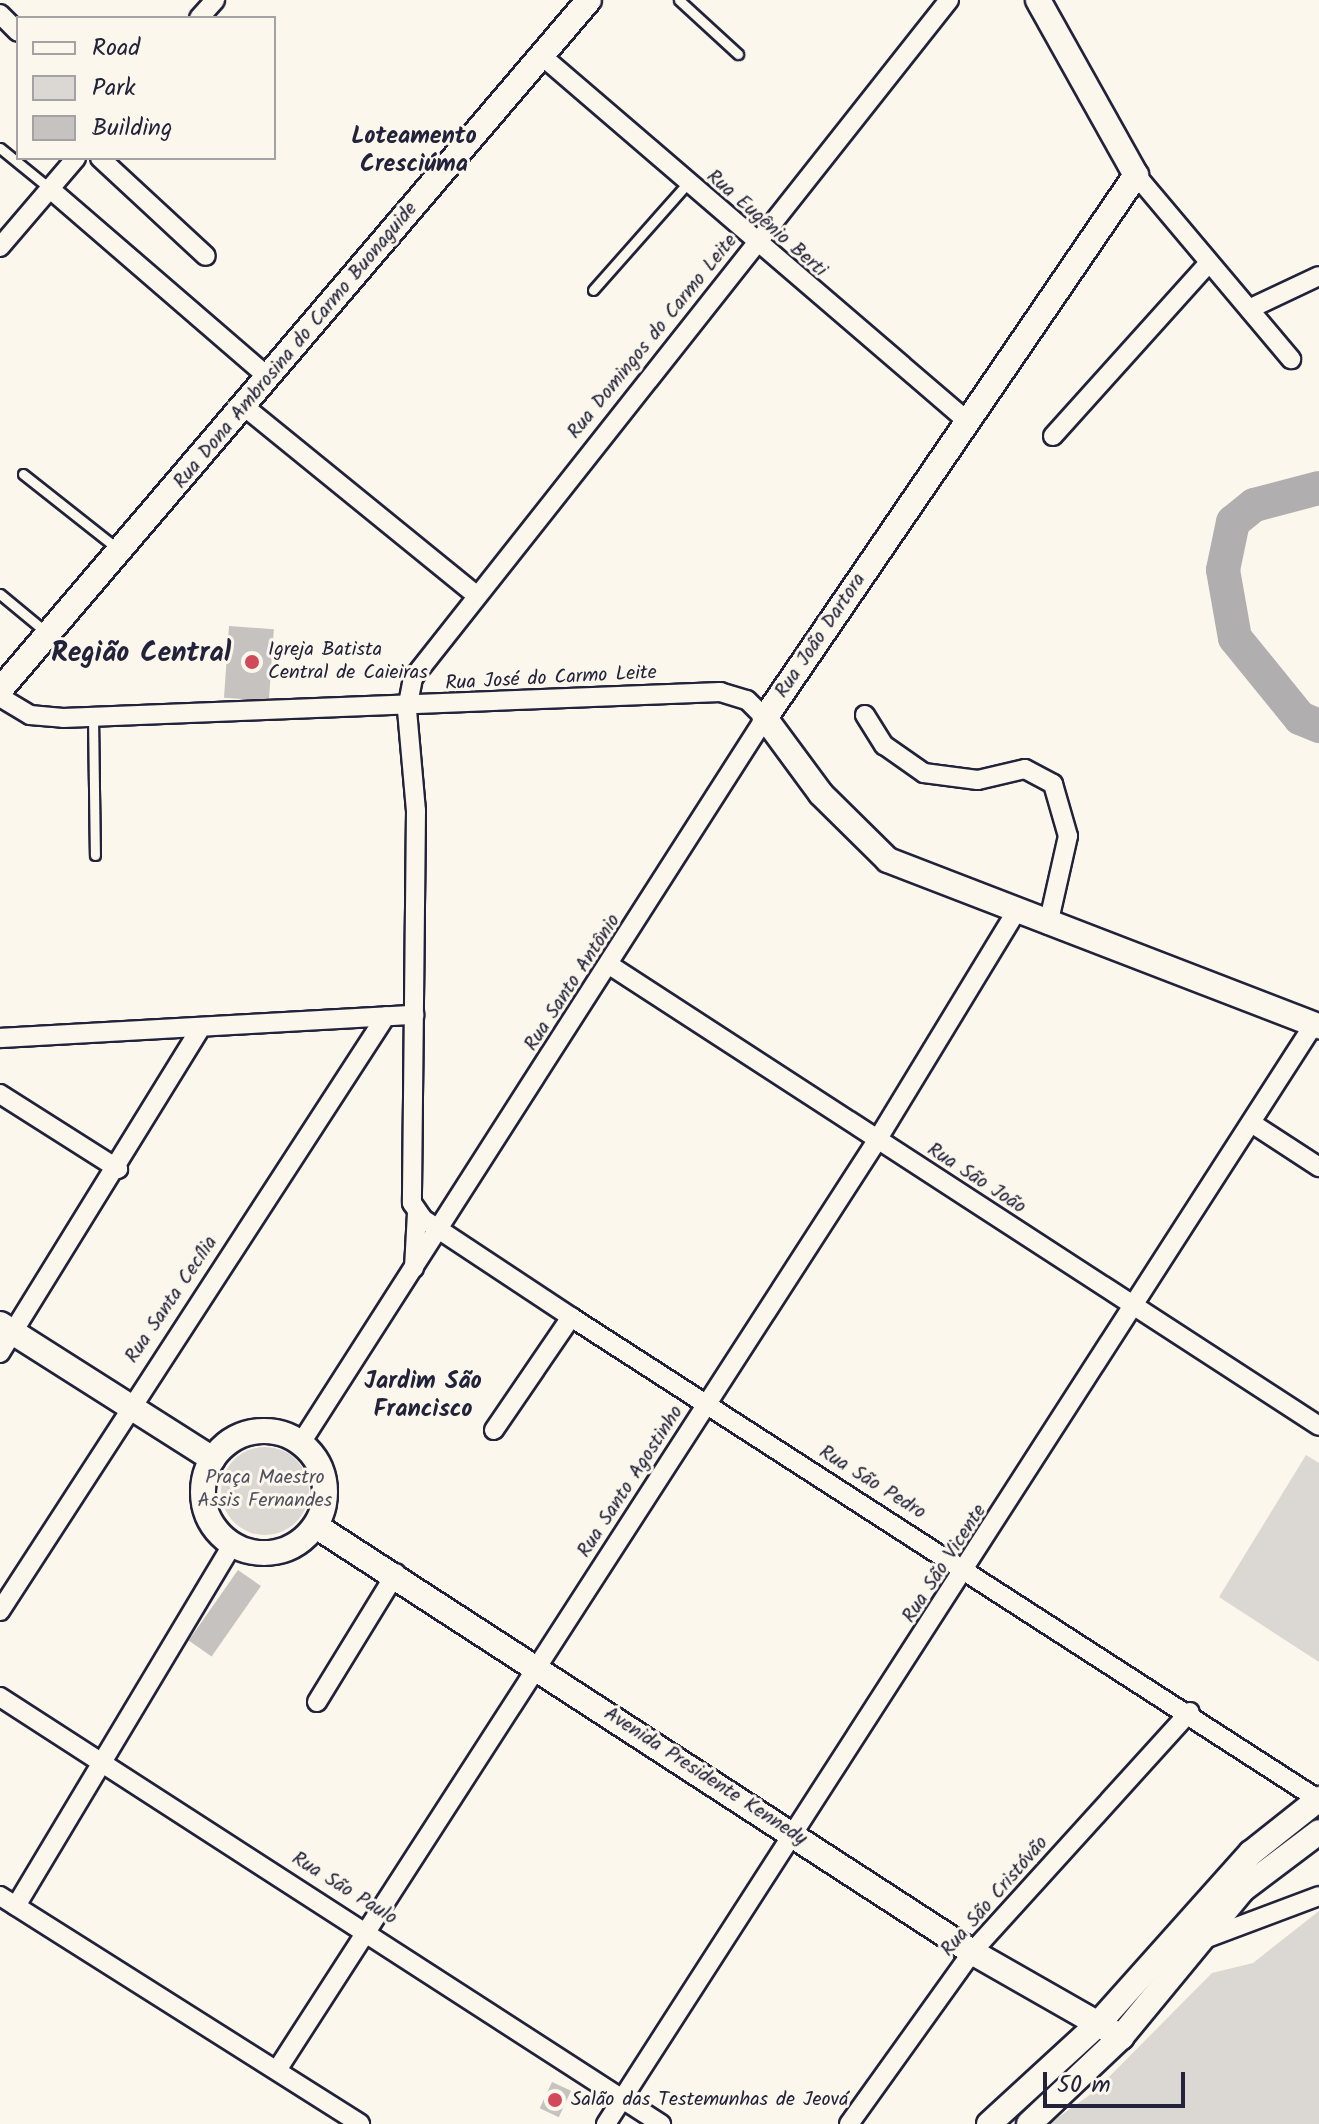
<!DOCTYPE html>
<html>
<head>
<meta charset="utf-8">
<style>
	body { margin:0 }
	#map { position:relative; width:1319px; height:2124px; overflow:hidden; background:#fbf7ec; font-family:Kalam,sans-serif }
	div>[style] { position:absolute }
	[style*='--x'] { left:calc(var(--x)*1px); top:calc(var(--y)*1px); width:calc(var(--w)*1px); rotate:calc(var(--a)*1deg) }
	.green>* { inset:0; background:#dbd8d3 }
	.round { border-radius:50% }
	.river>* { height:34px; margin:-17px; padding:0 17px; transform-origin:17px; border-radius:17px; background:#b1aeb0 }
	.building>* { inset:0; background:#c6c2c0; transform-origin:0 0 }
	.roads { filter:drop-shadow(2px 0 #22223b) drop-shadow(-2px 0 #22223b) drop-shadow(0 2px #22223b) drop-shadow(0 -2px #22223b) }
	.lane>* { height:9px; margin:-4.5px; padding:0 4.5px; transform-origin:4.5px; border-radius:4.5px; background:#fbf7ec }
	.street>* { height:18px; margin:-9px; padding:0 9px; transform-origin:9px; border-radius:9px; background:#fbf7ec }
	.secondary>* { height:24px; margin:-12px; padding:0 12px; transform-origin:12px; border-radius:12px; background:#fbf7ec }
	.secondary>.ring { margin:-12px; padding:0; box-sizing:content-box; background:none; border:24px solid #fbf7ec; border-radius:50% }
	.dots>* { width:22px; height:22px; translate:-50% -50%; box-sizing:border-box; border:4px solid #fbf7ec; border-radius:50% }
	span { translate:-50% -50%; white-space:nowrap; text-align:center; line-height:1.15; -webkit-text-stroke:6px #fbf7ec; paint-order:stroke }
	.street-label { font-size:20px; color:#22223b }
	.poi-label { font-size:20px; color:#22223b }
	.left { translate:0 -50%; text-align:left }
	.park-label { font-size:20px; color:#505061 }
	.quarter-label { font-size:24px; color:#22223b; font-weight:700 }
	.district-label { font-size:28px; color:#22223b; font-weight:700 }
	.legend { position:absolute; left:16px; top:16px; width:260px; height:144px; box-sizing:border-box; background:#fbf7ec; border:2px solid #a4a2a5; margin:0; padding:10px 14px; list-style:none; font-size:24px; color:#22223b }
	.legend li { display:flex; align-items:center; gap:16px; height:40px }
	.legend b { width:40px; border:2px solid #a4a2a5 }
	.scale { position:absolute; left:1043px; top:2072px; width:142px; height:36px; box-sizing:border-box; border:4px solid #22223b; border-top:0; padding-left:10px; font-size:24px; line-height:28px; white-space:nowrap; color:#22223b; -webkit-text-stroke:6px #fbf7ec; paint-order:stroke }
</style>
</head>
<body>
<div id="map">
	<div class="green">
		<div class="round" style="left:221px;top:1447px;width:88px;height:88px"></div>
		<div style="clip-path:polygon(1306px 1455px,1319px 1463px,1319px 1662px,1219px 1597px)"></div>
		<div style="clip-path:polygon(1319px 1911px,1319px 2124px,1049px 2124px,1095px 2091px,1212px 1973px,1253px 1963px)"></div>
	</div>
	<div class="river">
		<div style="--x:1319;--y:488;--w:67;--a:165.3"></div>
		<div style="--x:1254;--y:505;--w:27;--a:141"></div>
		<div style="--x:1233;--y:522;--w:49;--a:101.8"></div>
		<div style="--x:1223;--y:570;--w:69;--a:80"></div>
		<div style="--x:1235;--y:638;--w:103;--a:50.9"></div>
		<div style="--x:1300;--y:718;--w:21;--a:23"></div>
	</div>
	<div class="building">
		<div style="left:229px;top:626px;width:45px;height:72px;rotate:4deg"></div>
		<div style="left:238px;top:1570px;width:28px;height:86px;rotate:35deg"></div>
		<div style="left:552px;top:2082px;width:21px;height:29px;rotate:25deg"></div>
	</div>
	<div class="roads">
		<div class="lane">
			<div style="--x:679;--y:0;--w:80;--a:42.5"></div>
			<div style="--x:0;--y:148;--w:63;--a:39.2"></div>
			<div style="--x:593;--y:290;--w:140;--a:-48.5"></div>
			<div style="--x:23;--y:474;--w:121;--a:38.3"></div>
			<div style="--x:0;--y:594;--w:60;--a:39.6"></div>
			<div style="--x:93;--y:717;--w:138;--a:89.2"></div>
		</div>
		<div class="street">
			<div style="--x:949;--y:0;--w:864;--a:128.33"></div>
			<div style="--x:413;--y:678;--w:33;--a:101"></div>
			<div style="--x:407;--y:710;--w:101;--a:84.9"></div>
			<div style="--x:416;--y:811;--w:392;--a:90.6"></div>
			<div style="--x:412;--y:1203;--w:19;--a:55"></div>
			<div style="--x:423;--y:1219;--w:178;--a:33.5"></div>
			<div style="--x:571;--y:1317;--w:890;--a:32.85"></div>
			<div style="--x:0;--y:14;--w:25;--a:45"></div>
			<div style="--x:199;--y:18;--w:24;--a:-48"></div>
			<div style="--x:542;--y:56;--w:559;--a:40.65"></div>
			<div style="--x:100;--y:158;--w:144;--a:42.8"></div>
			<div style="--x:1136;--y:175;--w:241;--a:49.9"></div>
			<div style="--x:49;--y:188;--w:291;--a:40.8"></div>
			<div style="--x:0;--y:247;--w:117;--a:-49.5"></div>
			<div style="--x:1249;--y:309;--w:77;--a:-25.2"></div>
			<div style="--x:246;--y:408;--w:295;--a:39.1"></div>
			<div style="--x:1053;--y:436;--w:229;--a:-48"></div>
			<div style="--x:0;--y:697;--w:35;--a:31"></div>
			<div style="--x:30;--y:715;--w:33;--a:5"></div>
			<div style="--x:63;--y:718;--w:658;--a:-2.27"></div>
			<div style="--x:720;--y:692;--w:28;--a:17"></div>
			<div style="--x:747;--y:700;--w:25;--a:45"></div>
			<div style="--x:765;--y:718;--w:861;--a:122.62"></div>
			<div style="--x:865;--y:715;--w:36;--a:58"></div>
			<div style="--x:884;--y:745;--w:49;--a:35"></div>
			<div style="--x:924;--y:773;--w:54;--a:7.4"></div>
			<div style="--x:978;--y:780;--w:48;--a:-13.2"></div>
			<div style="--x:1025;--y:769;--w:32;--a:28"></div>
			<div style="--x:1053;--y:784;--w:54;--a:73.9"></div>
			<div style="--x:1068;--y:836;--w:91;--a:102.7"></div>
			<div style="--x:611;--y:966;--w:844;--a:33.01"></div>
			<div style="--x:0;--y:1038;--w:415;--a:-3.2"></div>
			<div style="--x:0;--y:1094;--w:140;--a:32.4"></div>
			<div style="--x:1253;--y:1124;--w:79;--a:33.1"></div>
			<div style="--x:414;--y:1268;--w:56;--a:-86.9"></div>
			<div style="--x:0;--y:1353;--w:381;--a:-58.3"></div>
			<div style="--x:494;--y:1430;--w:137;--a:-55.7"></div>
			<div style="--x:0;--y:1611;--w:709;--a:-57.03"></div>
			<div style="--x:0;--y:1697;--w:787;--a:32.86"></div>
			<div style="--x:317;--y:1702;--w:151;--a:-58.5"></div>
			<div style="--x:0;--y:1896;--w:426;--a:32.3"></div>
			<div style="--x:16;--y:1906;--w:421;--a:-59.1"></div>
			<div style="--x:1202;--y:1940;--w:125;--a:-20.6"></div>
			<div style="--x:277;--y:2070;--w:1105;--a:-57.16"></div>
			<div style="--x:876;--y:1142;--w:268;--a:-58.7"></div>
			<div style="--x:606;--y:2124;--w:1308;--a:-57.23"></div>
			<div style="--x:849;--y:2124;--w:211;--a:-54.4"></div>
			<div style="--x:972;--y:1952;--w:324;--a:-47.8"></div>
		</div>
		<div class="secondary">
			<div style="--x:1038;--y:0;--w:201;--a:60.8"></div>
			<div style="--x:1136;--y:175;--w:658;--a:124.34"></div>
			<div style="--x:765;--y:718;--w:94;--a:53.6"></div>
			<div style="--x:821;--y:794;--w:94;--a:44.6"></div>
			<div style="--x:888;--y:860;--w:462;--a:21.1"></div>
			<div style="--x:0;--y:690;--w:907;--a:-49.52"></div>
			<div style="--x:0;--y:1324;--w:252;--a:32.4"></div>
			<div class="ring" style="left:203px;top:1431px;width:98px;height:98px"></div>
			<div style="--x:316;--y:1526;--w:782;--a:33"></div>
			<div style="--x:972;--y:1952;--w:172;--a:29.7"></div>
			<div style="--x:989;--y:2124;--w:147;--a:-42.5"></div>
			<div style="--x:1097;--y:2025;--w:231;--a:-48.2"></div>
			<div style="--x:1251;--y:1853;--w:87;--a:-38.5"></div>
			<div style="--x:1029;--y:2124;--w:127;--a:-43.4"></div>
			<div style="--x:1121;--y:2037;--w:190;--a:-50.5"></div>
			<div style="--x:1242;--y:1890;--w:96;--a:-37"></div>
		</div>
	</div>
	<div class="dots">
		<div style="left:252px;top:662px;background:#d1495b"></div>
		<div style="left:555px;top:2100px;background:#d1495b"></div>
	</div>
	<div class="street-label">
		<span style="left:766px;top:224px;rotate:41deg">Rua Eugênio Berti</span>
		<span style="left:653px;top:337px;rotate:-51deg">Rua Domingos do Carmo Leite</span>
		<span style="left:296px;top:346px;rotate:-50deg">Rua Dona Ambrosina do Carmo Buonaguide</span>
		<span style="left:821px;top:636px;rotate:-56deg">Rua João Dartora</span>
		<span style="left:551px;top:679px;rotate:-3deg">Rua José do Carmo Leite</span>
		<span style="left:573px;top:983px;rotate:-57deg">Rua Santo Antônio</span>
		<span style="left:976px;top:1179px;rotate:33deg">Rua São João</span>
		<span style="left:172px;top:1300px;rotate:-56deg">Rua Santa Cecília</span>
		<span style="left:631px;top:1482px;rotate:-57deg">Rua Santo Agostinho</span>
		<span style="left:872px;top:1483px;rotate:32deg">Rua São Pedro</span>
		<span style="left:945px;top:1564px;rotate:-57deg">Rua São Vicente</span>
		<span style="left:705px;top:1777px;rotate:33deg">Avenida Presidente Kennedy</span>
		<span style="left:344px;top:1889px;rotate:32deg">Rua São Paulo</span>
		<span style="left:995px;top:1897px;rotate:-49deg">Rua São Cristóvão</span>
	</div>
	<div class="poi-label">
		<span class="left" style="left:268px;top:662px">Igreja Batista<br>Central de Caieiras</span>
		<span class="left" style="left:571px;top:2100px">Salão das Testemunhas de Jeová</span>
	</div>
	<div class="park-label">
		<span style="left:265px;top:1490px">Praça Maestro<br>Assis Fernandes</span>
	</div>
	<div class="quarter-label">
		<span style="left:414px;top:151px">Loteamento<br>Cresciúma</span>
		<span style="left:423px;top:1396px">Jardim São<br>Francisco</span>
	</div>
	<div class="district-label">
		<span style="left:141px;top:654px">Região Central</span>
	</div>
	<ul class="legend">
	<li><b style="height:10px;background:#fbf7ec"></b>Road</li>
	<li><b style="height:22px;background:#dbd8d3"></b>Park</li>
	<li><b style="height:22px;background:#c6c2c0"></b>Building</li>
	</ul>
	<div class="scale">50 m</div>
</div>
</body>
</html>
